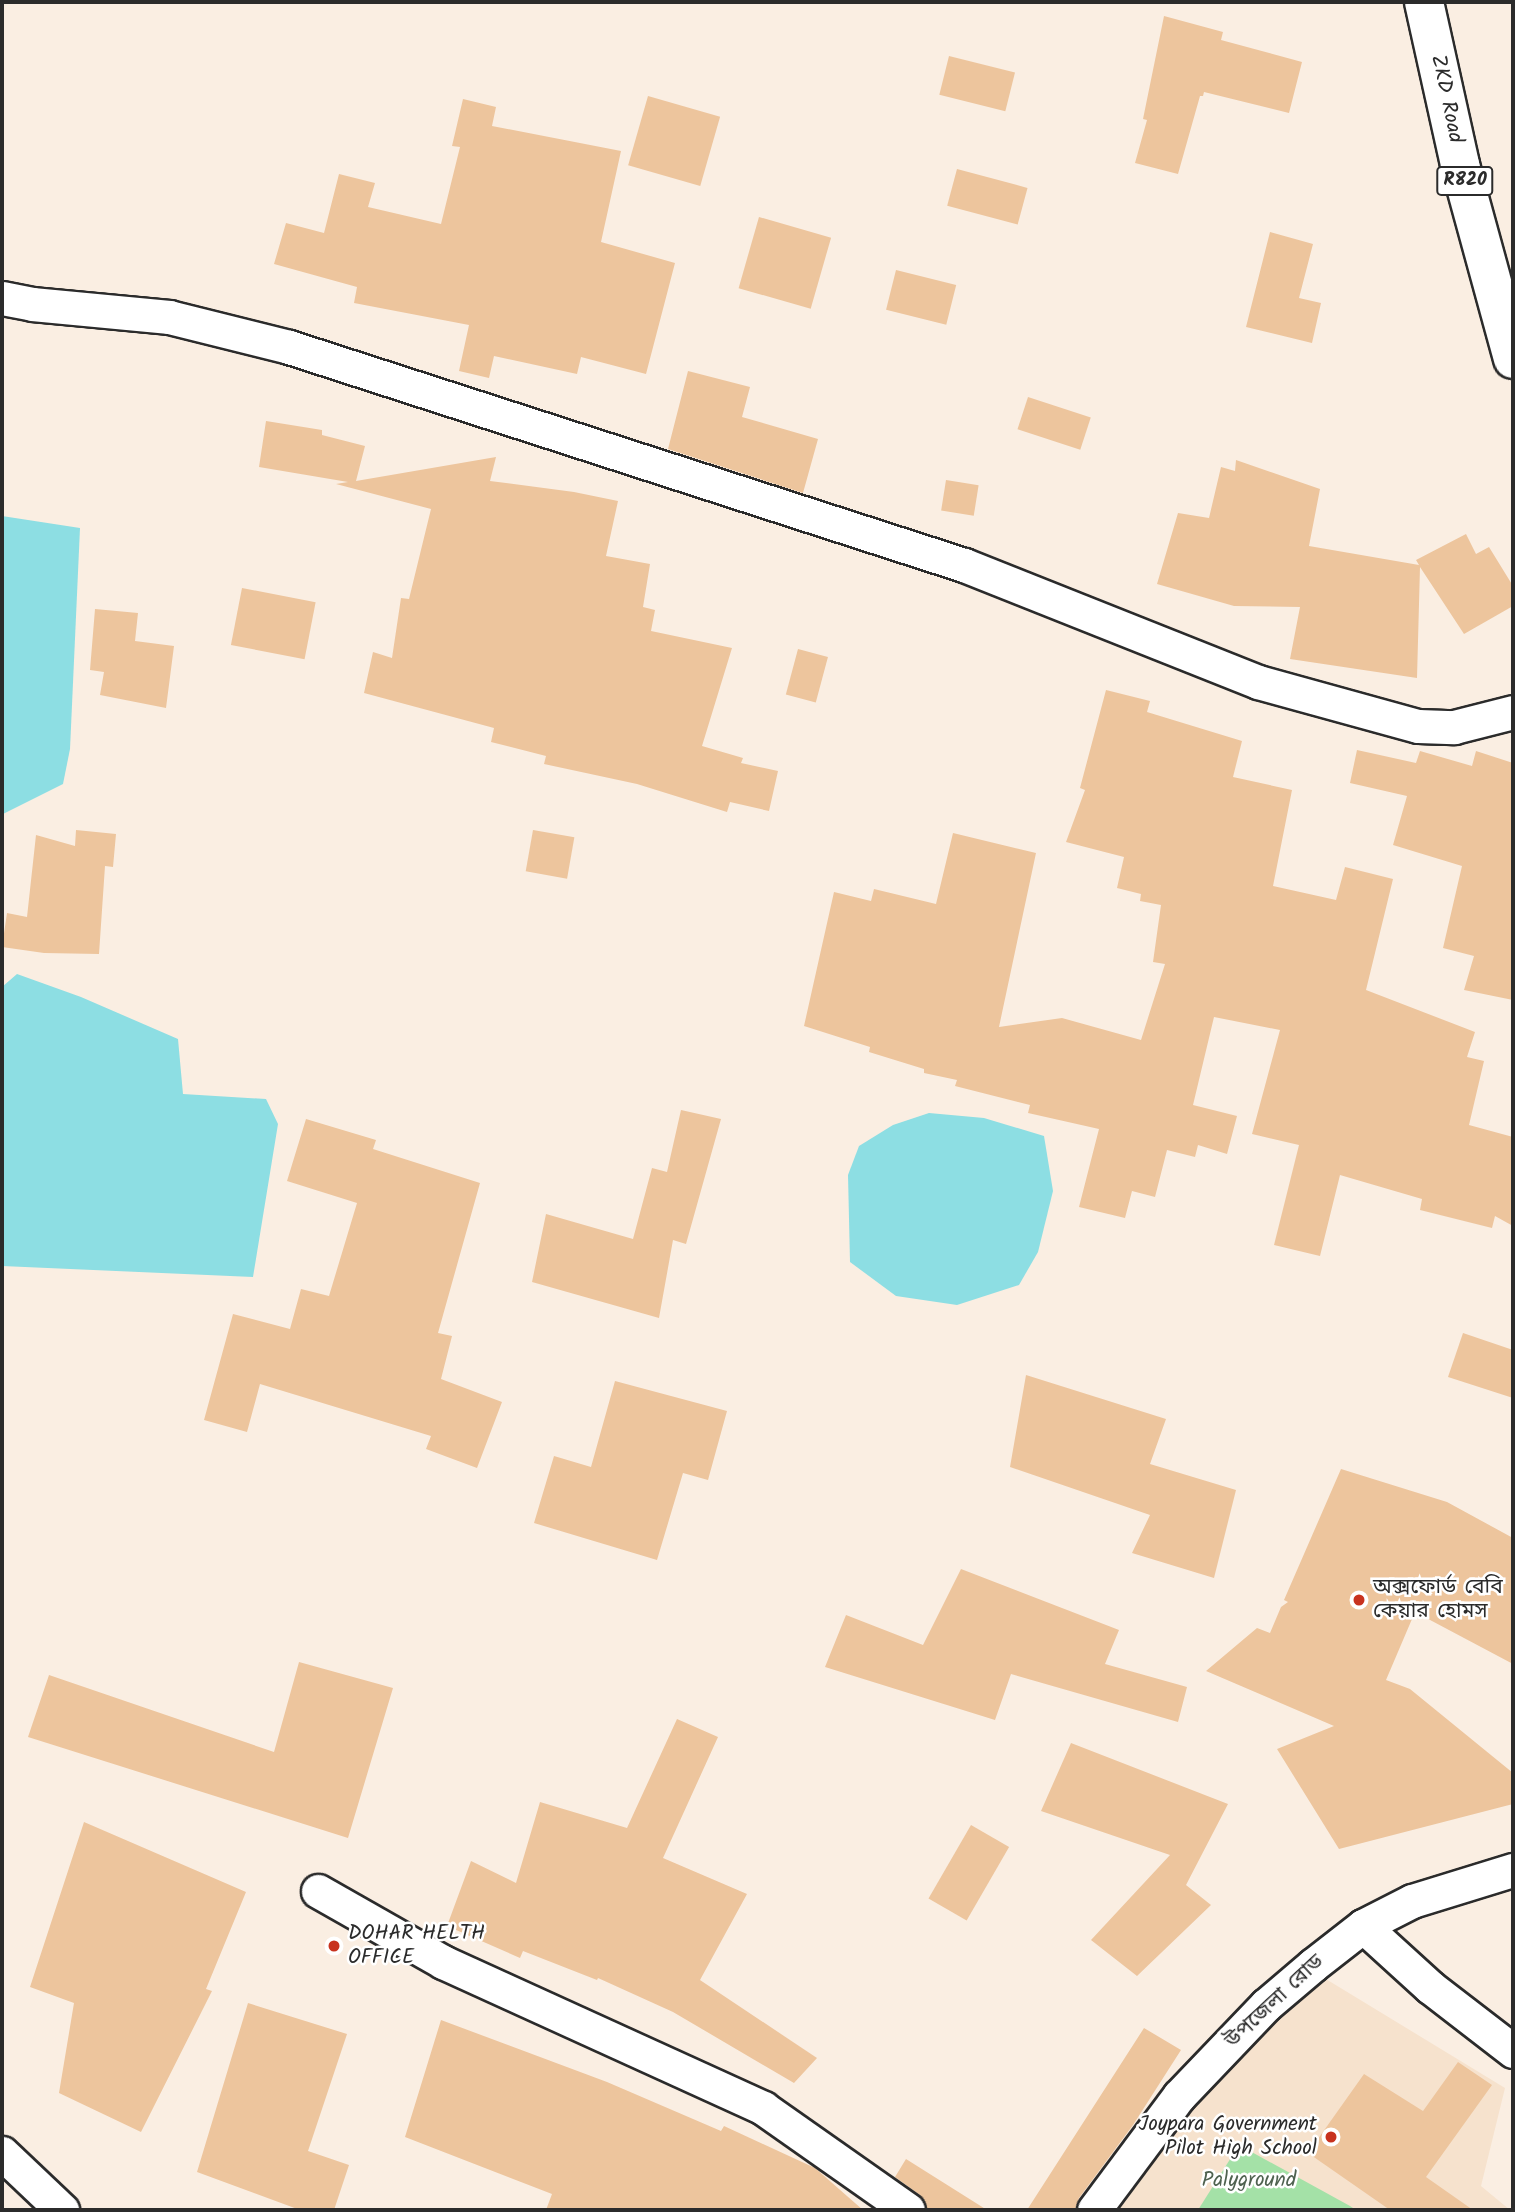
<!DOCTYPE html>
<html>
<head>
<meta charset="utf-8">
<style>
	body { margin:0 }
	#map { position:relative; width:1515px; height:2212px; overflow:hidden; background:#faeee2; font-family:Kalam,"Noto Sans Bengali",sans-serif }
	div>[style] { position:absolute }
	[style*='--x'] { left:calc(var(--x)*1px); top:calc(var(--y)*1px); width:calc(var(--w)*1px); rotate:calc(var(--a)*1deg) }
	.built>* { inset:0; background:#f6e2cd }
	.green>* { inset:0; background:#a4e1a7 }
	.water>* { inset:0; background:#8ddee3 }
	.building>* { inset:0; background:#edc59d; transform-origin:0 0 }
	.roads { filter:drop-shadow(2px 0 #2b2b2b) drop-shadow(-2px 0 #2b2b2b) drop-shadow(0 2px #2b2b2b) drop-shadow(0 -2px #2b2b2b) }
	.street>* { height:33px; margin:-16.5px; padding:0 16.5px; transform-origin:16.5px; border-radius:16.5px; background:#fff }
	.primary>* { height:38px; margin:-19px; padding:0 19px; transform-origin:19px; border-radius:19px; background:#fff }
	.dots>* { width:19px; height:19px; translate:-50% -50%; box-sizing:border-box; border:4px solid #fff; border-radius:50% }
	span { translate:-50% -50%; white-space:nowrap; text-align:center; line-height:1.15; -webkit-text-stroke:5px #fff; paint-order:stroke }
	.shield-label span { padding:2px 5px; background:#fff; border:2px solid; border-radius:5px; -webkit-text-stroke-width:0 }
	.shield-label { font-size:19px; color:#2b2b2b; font-weight:700 }
	.street-label { font-size:21px; color:#2b2b2b }
	.poi-label { font-size:21px; color:#2b2b2b }
	.left { translate:0 -50%; text-align:left }
	.right { translate:-100% -50%; text-align:right }
	.park-label { font-size:21px; color:#4f6250 }
	.frame { position:absolute; inset:0; border:4px solid #2b2b2b; pointer-events:none }
</style>
</head>
<body>
<div id="map">
	<div class="built">
		<div style="clip-path:polygon(1316px 1973px,1505px 2088px,1481px 2186px,1510px 2210px,1109px 2210px,1282px 2003px)"></div>
	</div>
	<div class="green">
		<div style="clip-path:polygon(1239px 2145px,1350px 2206px,1356px 2210px,1198px 2210px)"></div>
	</div>
	<div class="water">
		<div style="clip-path:polygon(2px 516px,80px 528px,70px 749px,63px 784px,3px 814px)"></div>
		<div style="clip-path:polygon(17px 974px,81px 997px,178px 1039px,183px 1094px,266px 1099px,278px 1124px,253px 1277px,2px 1266px,2px 987px)"></div>
		<div style="clip-path:polygon(929px 1113px,984px 1118px,1044px 1136px,1053px 1191px,1038px 1252px,1019px 1285px,957px 1305px,896px 1296px,850px 1262px,848px 1175px,859px 1146px,893px 1125px)"></div>
	</div>
	<div class="building">
		<div style="clip-path:polygon(1164px 16px,1223px 32px,1221px 40px,1302px 62px,1289px 113px,1204px 92px,1203px 96px,1200px 96px,1178px 174px,1135px 163px,1147px 120px,1143px 119px)"></div>
		<div style="left:949px;top:56px;width:68px;height:40px;rotate:14deg"></div>
		<div style="left:648px;top:96px;width:75px;height:72px;rotate:16deg"></div>
		<div style="clip-path:polygon(463px 99px,496px 107px,492px 126px,621px 151px,601px 242px,675px 263px,646px 374px,581px 357px,577px 374px,494px 356px,489px 378px,459px 371px,469px 325px,354px 303px,357px 287px,274px 264px,286px 223px,324px 233px,339px 174px,375px 183px,368px 207px,441px 224px,460px 147px,452px 146px)"></div>
		<div style="left:957px;top:169px;width:73px;height:38px;rotate:15deg"></div>
		<div style="left:759px;top:217px;width:75px;height:74px;rotate:16deg"></div>
		<div style="clip-path:polygon(1270px 232px,1313px 244px,1299px 298px,1321px 303px,1312px 343px,1246px 327px)"></div>
		<div style="left:896px;top:270px;width:62px;height:41px;rotate:14deg"></div>
		<div style="clip-path:polygon(688px 371px,750px 387px,742px 417px,818px 439px,803px 493px,668px 449px)"></div>
		<div style="left:1028px;top:397px;width:66px;height:34px;rotate:18deg"></div>
		<div style="clip-path:polygon(266px 421px,322px 430px,322px 435px,365px 446px,356px 481px,496px 457px,490px 481px,574px 492px,618px 501px,606px 556px,650px 564px,643px 607px,655px 610px,651px 631px,732px 648px,702px 746px,743px 758px,741px 763px,778px 771px,769px 811px,730px 802px,727px 812px,637px 784px,544px 764px,546px 756px,491px 742px,494px 728px,364px 693px,373px 652px,392px 658px,401px 598px,409px 599px,431px 509px,336px 484px,348px 482px,259px 467px)"></div>
		<div style="clip-path:polygon(1236px 460px,1320px 489px,1309px 546px,1419px 565px,1416px 560px,1466px 534px,1476px 554px,1489px 547px,1513px 586px,1513px 606px,1464px 634px,1420px 567px,1417px 678px,1290px 659px,1300px 607px,1234px 606px,1157px 584px,1178px 513px,1209px 518px,1221px 467px,1235px 471px)"></div>
		<div style="left:946px;top:480px;width:33px;height:31px;rotate:9deg"></div>
		<div style="left:242px;top:588px;width:75px;height:58px;rotate:11deg"></div>
		<div style="clip-path:polygon(95px 609px,138px 613px,135px 641px,174px 646px,166px 708px,100px 695px,104px 672px,90px 670px)"></div>
		<div style="left:798px;top:649px;width:31px;height:47px;rotate:15deg"></div>
		<div style="clip-path:polygon(1106px 690px,1150px 701px,1147px 712px,1242px 741px,1233px 777px,1292px 790px,1273px 886px,1336px 900px,1345px 867px,1393px 879px,1366px 990px,1475px 1032px,1467px 1057px,1484px 1061px,1469px 1125px,1513px 1137px,1513px 1226px,1495px 1216px,1492px 1228px,1420px 1210px,1422px 1199px,1340px 1175px,1320px 1256px,1274px 1245px,1299px 1145px,1252px 1134px,1280px 1030px,1214px 1017px,1193px 1105px,1237px 1116px,1227px 1154px,1198px 1145px,1195px 1157px,1167px 1150px,1155px 1197px,1132px 1191px,1125px 1218px,1079px 1207px,1099px 1129px,1028px 1113px,1030px 1105px,955px 1086px,957px 1080px,924px 1073px,924px 1069px,869px 1052px,870px 1047px,804px 1026px,834px 892px,871px 901px,874px 889px,936px 904px,953px 833px,1036px 853px,999px 1027px,1062px 1018px,1141px 1040px,1165px 964px,1153px 962px,1161px 905px,1140px 901px,1141px 894px,1117px 888px,1124px 857px,1066px 842px,1085px 790px,1080px 788px)"></div>
		<div style="clip-path:polygon(1357px 750px,1416px 763px,1420px 751px,1472px 766px,1476px 751px,1513px 763px,1513px 1000px,1464px 990px,1474px 956px,1443px 948px,1462px 866px,1393px 845px,1407px 796px,1350px 783px)"></div>
		<div style="clip-path:polygon(76px 830px,116px 834px,113px 867px,105px 866px,99px 954px,44px 953px,2px 947px,7px 913px,27px 917px,36px 835px,75px 846px)"></div>
		<div style="left:533px;top:830px;width:42px;height:42px;rotate:10deg"></div>
		<div style="clip-path:polygon(681px 1110px,721px 1119px,686px 1244px,673px 1240px,659px 1318px,532px 1282px,546px 1214px,633px 1239px,652px 1168px,667px 1172px)"></div>
		<div style="clip-path:polygon(306px 1119px,376px 1140px,373px 1149px,480px 1183px,438px 1333px,452px 1336px,441px 1379px,502px 1402px,477px 1468px,426px 1449px,431px 1436px,260px 1384px,247px 1432px,204px 1420px,233px 1314px,290px 1329px,301px 1289px,329px 1296px,357px 1203px,287px 1181px)"></div>
		<div style="clip-path:polygon(1463px 1333px,1513px 1350px,1513px 1398px,1448px 1377px)"></div>
		<div style="clip-path:polygon(1026px 1375px,1166px 1419px,1150px 1464px,1236px 1490px,1214px 1578px,1132px 1553px,1150px 1515px,1010px 1467px)"></div>
		<div style="clip-path:polygon(615px 1381px,727px 1411px,708px 1480px,683px 1473px,657px 1560px,534px 1523px,554px 1456px,591px 1467px)"></div>
		<div style="clip-path:polygon(1341px 1469px,1447px 1502px,1513px 1538px,1513px 1664px,1415px 1612px,1386px 1680px,1410px 1689px,1513px 1773px,1513px 1804px,1339px 1849px,1277px 1749px,1334px 1726px,1206px 1671px,1257px 1628px,1270px 1633px,1281px 1607px,1288px 1602px,1284px 1600px)"></div>
		<div style="clip-path:polygon(961px 1569px,1119px 1630px,1105px 1664px,1187px 1687px,1178px 1722px,1011px 1674px,995px 1720px,825px 1667px,846px 1615px,923px 1645px)"></div>
		<div style="clip-path:polygon(299px 1662px,393px 1688px,348px 1838px,28px 1737px,49px 1675px,274px 1752px)"></div>
		<div style="clip-path:polygon(677px 1719px,718px 1737px,663px 1858px,747px 1894px,700px 1980px,817px 2058px,794px 2083px,673px 2012px,598px 1978px,597px 1980px,523px 1951px,520px 1958px,447px 1926px,471px 1861px,516px 1883px,540px 1802px,627px 1828px)"></div>
		<div style="clip-path:polygon(1071px 1743px,1228px 1804px,1186px 1885px,1211px 1905px,1137px 1976px,1091px 1940px,1170px 1855px,1041px 1811px)"></div>
		<div style="clip-path:polygon(84px 1822px,246px 1892px,206px 1989px,212px 1991px,141px 2132px,59px 2093px,74px 2003px,30px 1987px)"></div>
		<div style="left:971px;top:1825px;width:44px;height:85px;rotate:30deg"></div>
		<div style="clip-path:polygon(248px 2003px,347px 2034px,308px 2151px,349px 2165px,334px 2210px,300px 2210px,197px 2172px)"></div>
		<div style="clip-path:polygon(441px 2020px,607px 2082px,721px 2131px,724px 2126px,815px 2168px,863px 2210px,546px 2210px,552px 2194px,405px 2137px)"></div>
		<div style="clip-path:polygon(1144px 2028px,1181px 2050px,1133px 2125px,1079px 2198px,1075px 2210px,1027px 2210px)"></div>
		<div style="clip-path:polygon(1458px 2062px,1492px 2085px,1426px 2177px,1473px 2210px,1390px 2210px,1308px 2153px,1364px 2074px,1423px 2111px)"></div>
		<div style="clip-path:polygon(906px 2159px,987px 2210px,927px 2210px,920px 2195px,895px 2177px)"></div>
	</div>
	<div class="roads">
		<div class="street">
			<div style="--x:2;--y:298;--w:31;--a:11"></div>
			<div style="--x:32;--y:304;--w:138;--a:5.4"></div>
			<div style="--x:169;--y:317;--w:124;--a:14"></div>
			<div style="--x:289;--y:347;--w:709;--a:17.9"></div>
			<div style="--x:964;--y:565;--w:316;--a:21.7"></div>
			<div style="--x:1258;--y:682;--w:166;--a:15.4"></div>
			<div style="--x:1418;--y:726;--w:36;--a:2"></div>
			<div style="--x:1454;--y:727;--w:61;--a:-14.3"></div>
			<div style="--x:318;--y:1891;--w:144;--a:29.6"></div>
			<div style="--x:443;--y:1962;--w:352;--a:24.5"></div>
			<div style="--x:763;--y:2108;--w:177;--a:35.1"></div>
			<div style="--x:1363;--y:1926;--w:91;--a:42.3"></div>
			<div style="--x:1430;--y:1987;--w:105;--a:37.6"></div>
			<div style="--x:2;--y:2153;--w:83;--a:43.5"></div>
			<div style="--x:1094;--y:2210;--w:142;--a:-53.3"></div>
			<div style="--x:1179;--y:2096;--w:126;--a:-46.3"></div>
			<div style="--x:1266;--y:2005;--w:62;--a:-40.4"></div>
			<div style="--x:1313;--y:1965;--w:63;--a:-38"></div>
			<div style="--x:1363;--y:1926;--w:55;--a:-27"></div>
			<div style="--x:1412;--y:1901;--w:106;--a:-17.1"></div>
		</div>
		<div class="primary">
			<div style="--x:1424;--y:2;--w:167;--a:77.5"></div>
			<div style="--x:1460;--y:165;--w:201;--a:74.7"></div>
		</div>
	</div>
	<div class="dots">
		<div style="left:1359px;top:1600px;background:#c8321e"></div>
		<div style="left:334px;top:1946px;background:#c8321e"></div>
		<div style="left:1331px;top:2137px;background:#c8321e"></div>
	</div>
	<div class="shield-label">
		<span style="left:1465px;top:181px">R820</span>
	</div>
	<div class="street-label">
		<span style="left:1446px;top:99px;rotate:78deg">ZKD Road</span>
		<span style="left:1275px;top:2002px;rotate:-43deg">উপজেলা রোড</span>
	</div>
	<div class="poi-label">
		<span class="left" style="left:1373px;top:1600px">অক্সফোর্ড বেবি<br>কেয়ার হোমস</span>
		<span class="left" style="left:348px;top:1946px">DOHAR HELTH<br>OFFICE</span>
		<span class="right" style="left:1317px;top:2137px">Joypara Government<br>Pilot High School</span>
	</div>
	<div class="park-label">
		<span style="left:1249px;top:2181px">Palyground</span>
	</div>
	<div class="frame"></div>
</div>
</body>
</html>
